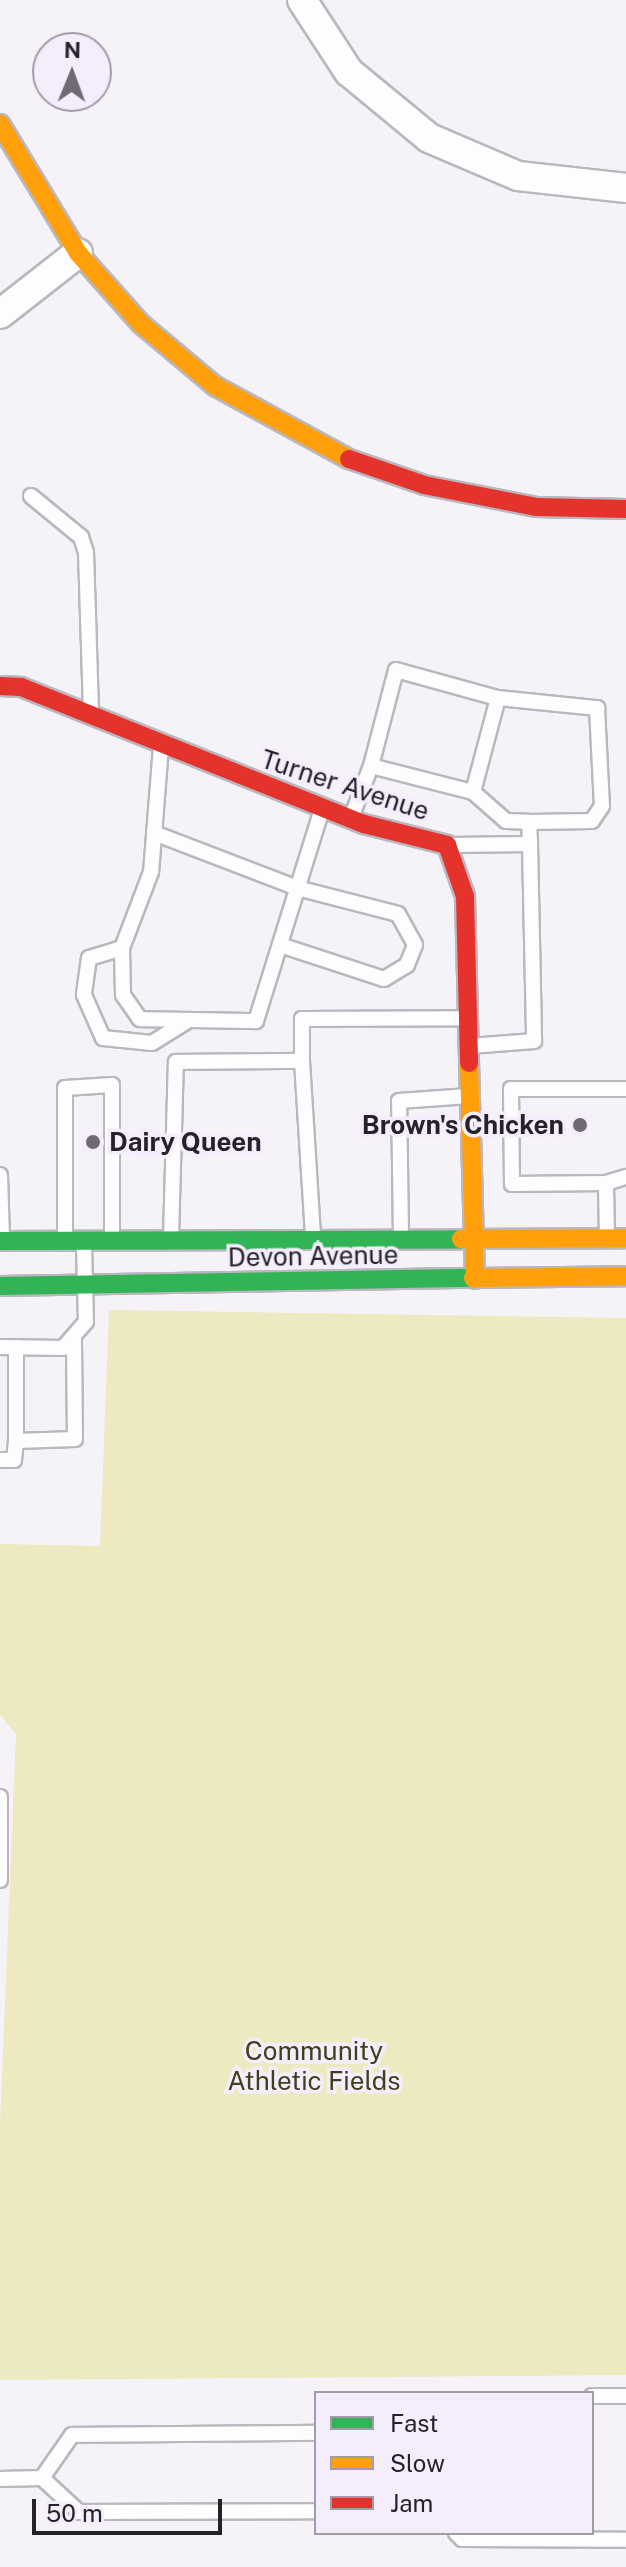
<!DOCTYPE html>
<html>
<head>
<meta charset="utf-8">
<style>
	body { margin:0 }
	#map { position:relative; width:626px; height:2567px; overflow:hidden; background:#f5f2f8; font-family:"Public Sans",sans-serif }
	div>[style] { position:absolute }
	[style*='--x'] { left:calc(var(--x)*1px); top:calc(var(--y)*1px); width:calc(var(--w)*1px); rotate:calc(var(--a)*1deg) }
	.green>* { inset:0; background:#edeac1 }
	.roads { filter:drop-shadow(2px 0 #bab7be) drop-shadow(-2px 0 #bab7be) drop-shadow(0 2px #bab7be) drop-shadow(0 -2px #bab7be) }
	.lane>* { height:14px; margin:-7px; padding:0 7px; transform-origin:7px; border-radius:7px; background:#fefdfe }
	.street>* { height:28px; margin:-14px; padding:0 14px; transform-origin:14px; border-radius:14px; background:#fefdfe }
	.fast>* { height:18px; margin:-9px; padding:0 9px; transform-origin:9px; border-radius:9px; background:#30b455 }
	.slow>* { height:18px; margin:-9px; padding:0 9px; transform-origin:9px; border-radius:9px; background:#ff9f0a }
	.jam>* { height:18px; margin:-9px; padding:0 9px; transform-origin:9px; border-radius:9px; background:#e5322d }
	.dots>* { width:22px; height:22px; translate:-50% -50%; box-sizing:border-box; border:4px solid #f4eefc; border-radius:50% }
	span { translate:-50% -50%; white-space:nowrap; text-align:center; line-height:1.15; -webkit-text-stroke:7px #f4eefc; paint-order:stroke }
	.street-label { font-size:26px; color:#26222a }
	.poi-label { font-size:26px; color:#26222a; font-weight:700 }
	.right { translate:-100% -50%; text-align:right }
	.left { translate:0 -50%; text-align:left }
	.park-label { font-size:26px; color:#413f1c }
	.legend { position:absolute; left:314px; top:2391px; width:280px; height:144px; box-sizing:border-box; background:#f4eefc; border:2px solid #a29ca8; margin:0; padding:10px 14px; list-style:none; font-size:24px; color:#26222a }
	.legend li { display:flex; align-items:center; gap:16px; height:40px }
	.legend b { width:40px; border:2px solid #a29ca8 }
	.north { position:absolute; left:32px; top:32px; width:80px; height:80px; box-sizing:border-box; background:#f4eefc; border:2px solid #a29ca8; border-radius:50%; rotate:1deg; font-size:22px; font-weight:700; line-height:32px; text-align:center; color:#26222a }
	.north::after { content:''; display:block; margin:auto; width:28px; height:36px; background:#6e6b72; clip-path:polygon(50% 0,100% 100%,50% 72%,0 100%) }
	.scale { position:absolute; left:32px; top:2499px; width:190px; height:36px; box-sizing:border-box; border:4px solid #26222a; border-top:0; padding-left:10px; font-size:24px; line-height:28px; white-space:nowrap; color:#26222a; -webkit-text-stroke:6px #f4eefc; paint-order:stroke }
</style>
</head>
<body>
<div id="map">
	<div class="green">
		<div style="clip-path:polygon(109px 1310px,626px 1318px,626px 2375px,0 2380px,0 2123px,16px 1734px,0 1715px,0 1544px,100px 1546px)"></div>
	</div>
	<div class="roads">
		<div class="lane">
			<div style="--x:31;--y:496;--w:65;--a:39.4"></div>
			<div style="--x:81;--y:537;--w:16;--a:72"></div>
			<div style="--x:86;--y:552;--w:160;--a:88.2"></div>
			<div style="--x:161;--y:746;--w:126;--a:94.5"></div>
			<div style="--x:151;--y:872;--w:81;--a:110.9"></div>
			<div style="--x:122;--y:948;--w:47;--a:88.8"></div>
			<div style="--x:123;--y:995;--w:29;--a:55"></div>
			<div style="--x:140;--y:1019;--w:116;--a:1"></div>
			<div style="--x:256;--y:1021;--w:219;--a:-72.7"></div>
			<div style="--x:371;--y:766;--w:99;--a:-75.4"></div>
			<div style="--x:396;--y:670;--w:106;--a:15.4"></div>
			<div style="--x:498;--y:698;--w:100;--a:5.8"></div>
			<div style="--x:597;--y:708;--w:98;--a:87.1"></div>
			<div style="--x:602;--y:806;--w:18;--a:124"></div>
			<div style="--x:592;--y:821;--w:63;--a:179.1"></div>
			<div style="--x:473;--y:792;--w:97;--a:-75.1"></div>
			<div style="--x:351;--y:818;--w:56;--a:-69"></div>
			<div style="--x:371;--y:766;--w:105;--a:14.3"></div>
			<div style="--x:473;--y:792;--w:44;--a:41.3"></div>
			<div style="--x:506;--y:821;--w:23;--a:2"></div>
			<div style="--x:529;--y:822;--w:22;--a:87"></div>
			<div style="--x:154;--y:833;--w:153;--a:21"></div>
			<div style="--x:297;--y:888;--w:104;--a:14.4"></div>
			<div style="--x:398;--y:914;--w:35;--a:61"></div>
			<div style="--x:415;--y:945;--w:22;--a:112"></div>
			<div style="--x:407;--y:965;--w:27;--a:149"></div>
			<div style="--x:384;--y:979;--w:109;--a:-161.9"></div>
			<div style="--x:451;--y:845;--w:79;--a:-0.7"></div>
			<div style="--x:530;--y:844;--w:197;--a:88.8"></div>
			<div style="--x:534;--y:1041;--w:64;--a:175.5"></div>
			<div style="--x:122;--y:948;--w:34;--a:163"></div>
			<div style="--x:89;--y:958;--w:37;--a:98"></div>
			<div style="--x:84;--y:995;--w:47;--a:66.2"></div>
			<div style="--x:103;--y:1038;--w:49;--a:5.8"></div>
			<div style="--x:152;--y:1043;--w:44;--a:-31.9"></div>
			<div style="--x:302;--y:1061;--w:42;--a:-90"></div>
			<div style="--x:302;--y:1019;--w:165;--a:-0.3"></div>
			<div style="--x:0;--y:1175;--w:64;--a:88.2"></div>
			<div style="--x:606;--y:1183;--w:21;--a:-17"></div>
			<div style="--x:401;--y:1236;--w:135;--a:-90.8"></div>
			<div style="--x:399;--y:1101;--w:70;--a:-4.1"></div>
			<div style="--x:171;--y:1237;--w:175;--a:-88.4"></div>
			<div style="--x:176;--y:1062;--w:126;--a:-0.5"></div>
			<div style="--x:302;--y:1061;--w:177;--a:86.4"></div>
			<div style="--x:607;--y:1237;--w:54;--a:-91.1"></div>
			<div style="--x:606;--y:1183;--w:94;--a:179.4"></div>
			<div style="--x:512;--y:1184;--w:95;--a:-90.6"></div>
			<div style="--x:511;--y:1089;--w:115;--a:0"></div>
			<div style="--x:65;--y:1239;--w:151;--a:-90"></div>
			<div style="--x:65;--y:1088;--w:47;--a:-3.7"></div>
			<div style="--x:112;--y:1085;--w:152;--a:90"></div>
			<div style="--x:0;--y:1347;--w:63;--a:0.9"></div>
			<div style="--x:63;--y:1348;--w:35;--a:-49"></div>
			<div style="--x:86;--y:1322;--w:78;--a:-91.5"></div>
			<div style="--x:16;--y:1347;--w:94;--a:90"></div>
			<div style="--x:16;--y:1441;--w:59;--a:-1.9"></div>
			<div style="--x:75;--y:1439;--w:103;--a:-90.6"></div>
			<div style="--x:0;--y:1460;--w:14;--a:0"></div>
			<div style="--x:14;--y:1460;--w:19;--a:-84"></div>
			<div style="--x:0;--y:1797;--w:83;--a:90"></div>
			<div style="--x:592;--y:2396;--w:34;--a:0"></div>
			<div style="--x:42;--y:2478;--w:52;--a:-55.1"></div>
			<div style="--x:72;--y:2435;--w:244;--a:-0.5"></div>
			<div style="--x:0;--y:2479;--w:42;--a:-1.4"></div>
			<div style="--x:42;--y:2478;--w:50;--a:42.6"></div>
			<div style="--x:79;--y:2512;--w:237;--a:-0.2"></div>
			<div style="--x:456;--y:2533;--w:8;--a:45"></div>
			<div style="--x:462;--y:2539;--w:164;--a:0.3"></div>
		</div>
		<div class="street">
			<div style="--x:302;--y:0;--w:86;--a:56.9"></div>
			<div style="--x:349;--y:72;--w:104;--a:39.5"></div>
			<div style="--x:429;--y:138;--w:97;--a:23.1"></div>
			<div style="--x:518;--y:176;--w:109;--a:6.3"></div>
			<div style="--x:0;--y:314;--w:99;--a:-38"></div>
		</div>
		<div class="fast">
			<div style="--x:0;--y:1241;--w:461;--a:-0.2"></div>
			<div style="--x:0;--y:1286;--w:473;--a:-1"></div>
		</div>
		<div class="slow">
			<div style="--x:0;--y:124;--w:151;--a:58.8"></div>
			<div style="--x:78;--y:253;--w:95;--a:48.4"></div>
			<div style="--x:141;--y:324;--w:97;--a:40"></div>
			<div style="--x:215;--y:386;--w:153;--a:28.6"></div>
			<div style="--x:469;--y:1063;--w:216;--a:88.4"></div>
			<div style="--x:461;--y:1239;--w:165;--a:-0.3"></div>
			<div style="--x:473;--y:1278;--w:153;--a:-0.7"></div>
		</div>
		<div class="jam">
			<div style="--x:349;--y:459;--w:79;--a:19.1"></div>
			<div style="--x:424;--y:485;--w:114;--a:11.1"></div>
			<div style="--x:536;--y:507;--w:90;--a:1.3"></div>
			<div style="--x:0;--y:686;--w:21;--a:3"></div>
			<div style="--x:21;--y:687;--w:369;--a:21.8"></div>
			<div style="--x:364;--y:824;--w:86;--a:14.2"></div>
			<div style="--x:447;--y:845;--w:54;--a:70.6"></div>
			<div style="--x:465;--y:896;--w:167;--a:88.6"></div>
		</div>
	</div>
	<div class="dots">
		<div style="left:580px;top:1125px;background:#6e6b72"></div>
		<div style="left:93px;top:1142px;background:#6e6b72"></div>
	</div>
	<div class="street-label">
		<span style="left:345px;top:785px;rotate:18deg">Turner Avenue</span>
		<span style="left:313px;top:1256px;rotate:-1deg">Devon Avenue</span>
	</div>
	<div class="poi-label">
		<span class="right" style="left:564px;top:1125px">Brown's Chicken</span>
		<span class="left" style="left:109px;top:1142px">Dairy Queen</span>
	</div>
	<div class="park-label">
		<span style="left:314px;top:2066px">Community<br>Athletic Fields</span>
	</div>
	<ul class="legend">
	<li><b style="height:10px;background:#30b455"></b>Fast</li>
	<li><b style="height:10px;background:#ff9f0a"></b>Slow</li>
	<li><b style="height:10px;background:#e5322d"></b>Jam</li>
	</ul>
	<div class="north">N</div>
	<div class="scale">50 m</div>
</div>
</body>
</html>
